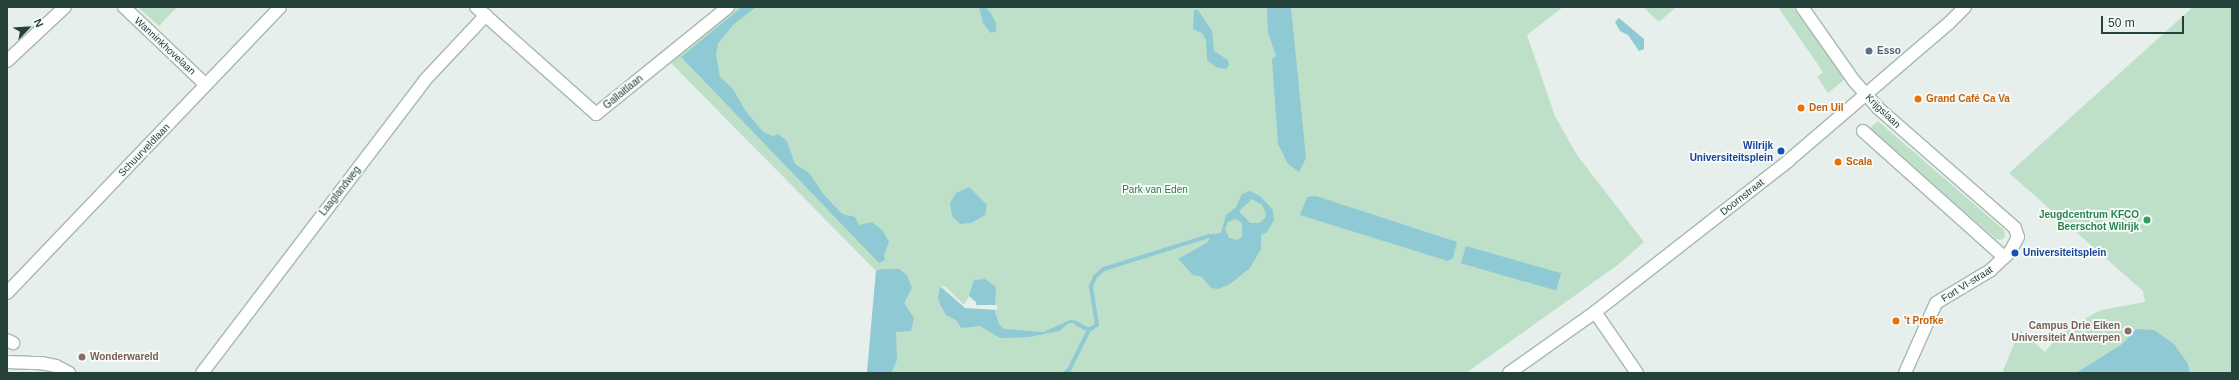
<!DOCTYPE html>
<html>
<head>
<meta charset="utf-8">
<style>
	body { margin:0 }
	#map { position:relative; width:2239px; height:380px; overflow:hidden; background:#e6efeb; font-family:Helvetica,sans-serif }
	div>[style] { position:absolute }
	[style*='--x'] { left:calc(var(--x)*1px); top:calc(var(--y)*1px); width:calc(var(--w)*1px); rotate:calc(var(--a)*1deg) }
	.green>* { inset:0; background:#bfe0c8 }
	.water>* { inset:0; background:#8ec9d4; transform-origin:0 0 }
	.pier>* { inset:0; background:#e6efeb }
	.stream>* { height:3.5px; margin:-1.75px; padding:0 1.75px; transform-origin:1.75px; border-radius:1.75px; background:#8ec9d4 }
	.roads { filter:drop-shadow(1px 0 #a8b8b2) drop-shadow(-1px 0 #a8b8b2) drop-shadow(0 1px #a8b8b2) drop-shadow(0 -1px #a8b8b2) }
	.minor>* { height:12px; margin:-6px; padding:0 6px; transform-origin:6px; border-radius:6px; background:#fff }
	.dots>* { width:11px; height:11px; translate:-50% -50%; box-sizing:border-box; border:2px solid #f7fbf9; border-radius:50% }
	span { translate:-50% -50%; white-space:nowrap; text-align:center; line-height:1.15; -webkit-text-stroke:3.5px #f7fbf9; paint-order:stroke }
	.street-label { font-size:10px; color:#24423a }
	.service-label { font-size:10px; color:#4e5e75; font-weight:700 }
	.left { translate:0 -50%; text-align:left }
	.food-label { font-size:10px; color:#c56008; font-weight:700 }
	.transit-label { font-size:10px; color:#164399; font-weight:700 }
	.right { translate:-100% -50%; text-align:right }
	.park-label { font-size:10px; color:#2d7a4b }
	.leisure-label { font-size:10px; color:#27864d; font-weight:700 }
	.education-label { font-size:10px; color:#785e54; font-weight:700 }
	.frame { position:absolute; inset:0; border:8px solid #24423a; pointer-events:none }
	.north { position:absolute; left:8px; top:8px; width:40px; height:40px; -webkit-text-stroke:3px #f7fbf9; paint-order:stroke; rotate:65deg; font-size:11px; font-weight:700; line-height:16px; text-align:center; color:#24423a }
	.north::after { content:''; display:block; margin:auto; width:14px; height:18px; background:#24423a; clip-path:polygon(50% 0,100% 100%,50% 72%,0 100%) }
	.scale { position:absolute; left:2101px; top:16px; width:83px; height:18px; box-sizing:border-box; border:2px solid #24423a; border-top:0; padding-left:5px; font-size:12px; line-height:14px; white-space:nowrap; color:#24423a; -webkit-text-stroke:3px #f7fbf9; paint-order:stroke }
</style>
</head>
<body>
<div id="map">
	<div class="green">
		<div style="clip-path:polygon(138px 7px,177px 7px,159px 26px)"></div>
		<div style="clip-path:polygon(729px 7px,1563px 7px,1527px 35px,1555px 116px,1577px 155px,1644px 242px,1619px 264px,1466px 373px,867px 373px,876px 271px,666px 58px)"></div>
		<div style="clip-path:polygon(1643px 7px,1676px 7px,1659px 22px)"></div>
		<div style="clip-path:polygon(1778px 7px,1793px 7px,1845px 79px,1828px 93px,1817px 77px,1823px 72px)"></div>
		<div style="clip-path:polygon(2193px 7px,2232px 7px,2232px 373px,2190px 373px,2188px 364px,2136px 329px,2122px 344px,2076px 373px,2002px 373px,2020px 330px,2045px 352px,2070px 323px,2073px 325px,2101px 310px,2145px 302px,2143px 291px,2009px 173px)"></div>
		<div style="clip-path:polygon(1878px 121px,2004px 230px,2005px 237px,2001px 240px,1996px 239px,1869px 129px)"></div>
	</div>
	<div class="water">
		<div style="clip-path:polygon(742px 7px,756px 7px,734px 24px,718px 43px,716px 54px,720px 77px,733px 89px,745px 110px,763px 132px,773px 136px,778px 134px,787px 141px,795px 164px,809px 173px,824px 195px,842px 214px,855px 217px,859px 225px,872px 222px,883px 231px,889px 242px,884px 255px,885px 260px,879px 263px,681px 57px)"></div>
		<div style="clip-path:polygon(979px 7px,985px 7px,990px 12px,996px 23px,996px 31px,991px 33px,983px 23px)"></div>
		<div style="clip-path:polygon(1267px 7px,1291px 7px,1306px 158px,1299px 172px,1288px 164px,1278px 144px,1272px 59px,1276px 56px,1268px 33px)"></div>
		<div style="clip-path:polygon(1194px 10px,1198px 10px,1212px 31px,1214px 51px,1228px 60px,1229px 65px,1226px 69px,1216px 67px,1207px 60px,1206px 40px,1202px 33px,1193px 29px)"></div>
		<div style="clip-path:polygon(1619px 18px,1644px 39px,1644px 49px,1639px 51px,1628px 35px,1620px 31px,1615px 22px)"></div>
		<div style="clip-path:polygon(969px 187px,987px 205px,985px 215px,971px 223px,960px 224px,952px 216px,950px 203px,956px 193px)"></div>
		<div style="clip-path:polygon(evenodd,1250px 191px,1260px 196px,1273px 210px,1274px 220px,1267px 232px,1261px 235px,1261px 249px,1250px 268px,1230px 284px,1218px 289px,1211px 288px,1202px 277px,1193px 275px,1178px 259px,1208px 242px,1211px 234px,1221px 233px,1226px 215px,1236px 207px,1242px 194px,1250px 191px,1252px 199px,1262px 205px,1266px 213px,1265px 218px,1259px 223px,1250px 223px,1239px 211px,1252px 199px,1250px 191px,1235px 219px,1242px 223px,1242px 237px,1237px 240px,1229px 238px,1225px 229px,1228px 222px,1235px 219px)"></div>
		<div style="clip-path:polygon(1316px 196px,1457px 242px,1453px 258px,1448px 261px,1300px 215px,1307px 197px)"></div>
		<div style="left:1466px;top:246px;width:99px;height:18px;rotate:16deg"></div>
		<div style="clip-path:polygon(882px 269px,899px 269px,907px 275px,912px 288px,904px 303px,914px 318px,911px 331px,896px 332px,897px 360px,891px 373px,867px 373px,876px 271px)"></div>
		<div style="clip-path:polygon(985px 279px,996px 287px,995px 312px,999px 324px,1004px 329px,1043px 332px,1070px 320px,1076px 321px,1076px 323px,1069px 323px,1059px 331px,1029px 337px,1000px 338px,980px 326px,961px 328px,956px 320px,946px 315px,941px 306px,938px 298px,940px 287px,965px 308px,974px 280px)"></div>
		<div style="clip-path:polygon(2136px 329px,2154px 330px,2174px 344px,2188px 364px,2190px 373px,2076px 373px,2122px 344px)"></div>
	</div>
	<div class="pier">
		<div style="clip-path:polygon(940px 285px,946px 287px,964px 305px,969px 296px,976px 302px,976px 305px,997px 305px,997px 310px,965px 308px)"></div>
	</div>
	<div class="stream">
		<div style="--x:1076;--y:323;--w:15;--a:28"></div>
		<div style="--x:1089;--y:330;--w:9;--a:-32"></div>
		<div style="--x:1097;--y:325;--w:39;--a:-99"></div>
		<div style="--x:1091;--y:286;--w:10;--a:-66"></div>
		<div style="--x:1095;--y:277;--w:12;--a:-42"></div>
		<div style="--x:1104;--y:269;--w:110;--a:-17.4"></div>
		<div style="--x:1065;--y:373;--w:5;--a:-37"></div>
		<div style="--x:1069;--y:370;--w:45;--a:-63.4"></div>
	</div>
	<div class="roads">
		<div class="minor">
			<div style="--x:124;--y:7;--w:113;--a:43.6"></div>
			<div style="--x:476;--y:7;--w:161;--a:41.7"></div>
			<div style="--x:596;--y:114;--w:170;--a:-39"></div>
			<div style="--x:1802;--y:7;--w:90;--a:54.9"></div>
			<div style="--x:1854;--y:81;--w:36;--a:48"></div>
			<div style="--x:1878;--y:108;--w:182;--a:41.2"></div>
			<div style="--x:2015;--y:228;--w:9;--a:72"></div>
			<div style="--x:2018;--y:237;--w:17;--a:118"></div>
			<div style="--x:2010;--y:252;--w:26;--a:137"></div>
			<div style="--x:1991;--y:270;--w:64;--a:149"></div>
			<div style="--x:1936;--y:303;--w:77;--a:113.9"></div>
			<div style="--x:7;--y:61;--w:79;--a:-43"></div>
			<div style="--x:1863;--y:131;--w:189;--a:41.8"></div>
			<div style="--x:7;--y:293;--w:395;--a:-46.3"></div>
			<div style="--x:1595;--y:312;--w:74;--a:55.5"></div>
			<div style="--x:7;--y:340;--w:7;--a:27"></div>
			<div style="--x:7;--y:362;--w:34;--a:2"></div>
			<div style="--x:41;--y:363;--w:15;--a:11"></div>
			<div style="--x:56;--y:366;--w:15;--a:28"></div>
			<div style="--x:202;--y:373;--w:368;--a:-52.7"></div>
			<div style="--x:425;--y:80;--w:89;--a:-46.8"></div>
			<div style="--x:1509;--y:373;--w:105;--a:-35.3"></div>
			<div style="--x:1595;--y:312;--w:245;--a:-38"></div>
			<div style="--x:1788;--y:161;--w:213;--a:-40.6"></div>
			<div style="--x:1950;--y:22;--w:21;--a:-45"></div>
		</div>
	</div>
	<div class="dots">
		<div style="left:1869px;top:51px;background:#5c6f8a"></div>
		<div style="left:1918px;top:99px;background:#e8710a"></div>
		<div style="left:1801px;top:108px;background:#e8710a"></div>
		<div style="left:1781px;top:151px;background:#1a4fb4"></div>
		<div style="left:1838px;top:162px;background:#e8710a"></div>
		<div style="left:2147px;top:220px;background:#2e9e5b"></div>
		<div style="left:2015px;top:253px;background:#1a4fb4"></div>
		<div style="left:1896px;top:321px;background:#e8710a"></div>
		<div style="left:2128px;top:331px;background:#8d6e63"></div>
		<div style="left:82px;top:357px;background:#8d6e63"></div>
	</div>
	<div class="street-label">
		<span style="left:165px;top:46px;rotate:43deg">Wanninkhovelaan</span>
		<span style="left:623px;top:92px;rotate:-39deg">Gallaitlaan</span>
		<span style="left:1883px;top:111px;rotate:44deg">Krijgslaan</span>
		<span style="left:144px;top:150px;rotate:-46deg">Schuurveldlaan</span>
		<span style="left:340px;top:191px;rotate:-52deg">Laaglandweg</span>
		<span style="left:1742px;top:197px;rotate:-38deg">Doornstraat</span>
		<span style="left:1967px;top:284px;rotate:-32deg">Fort VI-straat</span>
	</div>
	<div class="service-label">
		<span class="left" style="left:1877px;top:51px">Esso</span>
	</div>
	<div class="food-label">
		<span class="left" style="left:1926px;top:99px">Grand Café Ca Va</span>
		<span class="left" style="left:1809px;top:108px">Den Uil</span>
		<span class="left" style="left:1846px;top:162px">Scala</span>
		<span class="left" style="left:1904px;top:321px">'t Profke</span>
	</div>
	<div class="transit-label">
		<span class="right" style="left:1773px;top:151px">Wilrijk<br>Universiteitsplein</span>
		<span class="left" style="left:2023px;top:253px">Universiteitsplein</span>
	</div>
	<div class="park-label">
		<span style="left:1155px;top:190px">Park van Eden</span>
	</div>
	<div class="leisure-label">
		<span class="right" style="left:2139px;top:220px">Jeugdcentrum KFCO<br>Beerschot Wilrijk</span>
	</div>
	<div class="education-label">
		<span class="right" style="left:2120px;top:331px">Campus Drie Eiken<br>Universiteit Antwerpen</span>
		<span class="left" style="left:90px;top:357px">Wonderwareld</span>
	</div>
	<div class="frame"></div>
	<div class="north">N</div>
	<div class="scale">50 m</div>
</div>
</body>
</html>
